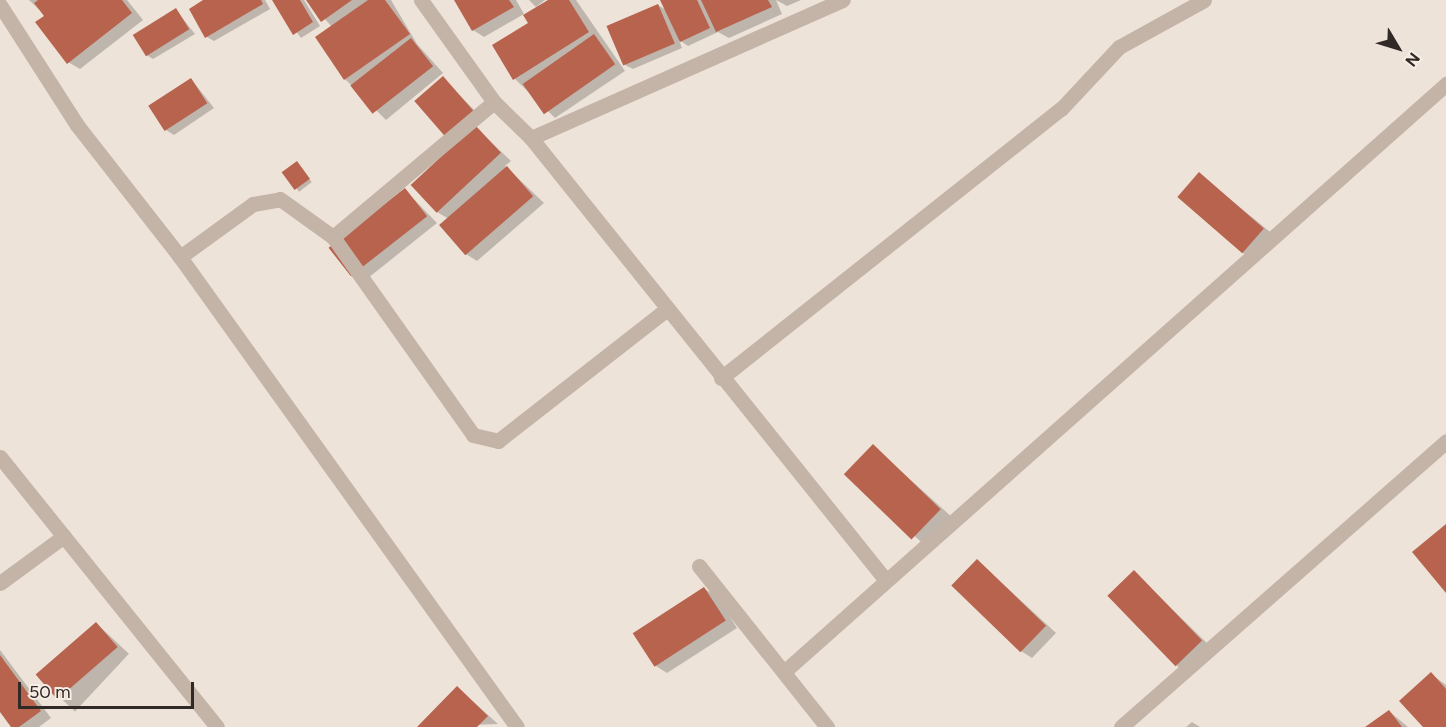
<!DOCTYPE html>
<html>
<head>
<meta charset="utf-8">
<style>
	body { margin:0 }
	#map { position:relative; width:1446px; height:727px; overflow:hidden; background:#eee3d9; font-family:Figtree,sans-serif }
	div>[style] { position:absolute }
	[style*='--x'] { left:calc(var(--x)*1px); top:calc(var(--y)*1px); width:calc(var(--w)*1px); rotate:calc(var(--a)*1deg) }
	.shadow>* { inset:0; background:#0003; transform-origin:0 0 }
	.building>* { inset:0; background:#b7634d; transform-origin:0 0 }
	.minor>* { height:15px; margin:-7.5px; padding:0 7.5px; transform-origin:7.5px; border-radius:7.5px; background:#c4b3a7 }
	span { translate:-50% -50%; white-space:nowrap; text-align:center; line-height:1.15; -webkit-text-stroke:5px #f6ede5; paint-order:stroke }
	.north { position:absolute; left:1368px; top:18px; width:60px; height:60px; -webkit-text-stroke:4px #f6ede5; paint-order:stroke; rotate:128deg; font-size:16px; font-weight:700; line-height:24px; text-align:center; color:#312926 }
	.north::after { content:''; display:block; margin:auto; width:21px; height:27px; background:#312926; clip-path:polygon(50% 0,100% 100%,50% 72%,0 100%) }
	.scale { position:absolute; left:18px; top:682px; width:176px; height:27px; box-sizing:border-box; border:3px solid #312926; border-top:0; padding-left:8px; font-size:18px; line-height:21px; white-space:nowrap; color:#312926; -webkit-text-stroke:4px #f6ede5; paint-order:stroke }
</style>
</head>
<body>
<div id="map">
	<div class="shadow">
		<div style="clip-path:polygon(29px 0,127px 0,143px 20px,80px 69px,68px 62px,46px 16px)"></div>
		<div style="clip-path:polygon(206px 0,265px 0,270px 9px,214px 41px,207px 37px)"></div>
		<div style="clip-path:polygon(273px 0,304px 0,320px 26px,301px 38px)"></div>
		<div style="clip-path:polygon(308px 0,391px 0,417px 44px,443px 73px,386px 120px,345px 79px,332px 27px)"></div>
		<div style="clip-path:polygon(456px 0,516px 0,524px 14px,484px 37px,473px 30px)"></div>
		<div style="clip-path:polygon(529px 0,545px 0,536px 7px)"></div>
		<div style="clip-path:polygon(551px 0,576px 0,625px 71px,555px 118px,514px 78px,530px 23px)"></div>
		<div style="clip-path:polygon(661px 0,801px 0,787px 6px,776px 0,782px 14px,729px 38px,718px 32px,688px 46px,679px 40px,682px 48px,633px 69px,625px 65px,658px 5px,666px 10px)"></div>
		<div style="clip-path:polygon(176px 10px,195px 34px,153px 59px,145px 54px)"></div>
		<div style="clip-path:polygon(443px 78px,481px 117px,454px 140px)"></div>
		<div style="clip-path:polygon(191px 79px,214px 108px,174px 135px,166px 130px)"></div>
		<div style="clip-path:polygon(475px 127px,511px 161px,505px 166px,544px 203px,477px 261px,466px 254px,449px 219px,437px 212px)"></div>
		<div style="left:297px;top:163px;width:24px;height:16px;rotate:52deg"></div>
		<div style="clip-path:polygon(1199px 174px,1275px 236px,1254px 260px,1243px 253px)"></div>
		<div style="clip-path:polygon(405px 190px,437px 223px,363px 282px,351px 276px)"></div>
		<div style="left:873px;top:446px;width:106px;height:39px;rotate:42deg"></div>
		<div style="clip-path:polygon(977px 560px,1056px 633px,1032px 658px,1021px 651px)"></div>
		<div style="clip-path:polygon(1134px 572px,1213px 649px,1188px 672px,1177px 666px)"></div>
		<div style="clip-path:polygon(704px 589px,716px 595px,737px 628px,667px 673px,656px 666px)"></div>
		<div style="left:96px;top:623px;width:45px;height:79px;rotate:43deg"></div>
		<div style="clip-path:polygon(0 650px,51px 718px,39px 727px,13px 727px,0 709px)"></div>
		<div style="clip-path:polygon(1431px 674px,1446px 685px,1446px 727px,1425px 727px)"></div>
		<div style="clip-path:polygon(458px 688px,498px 724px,419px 727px)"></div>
		<div style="clip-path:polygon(1390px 712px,1408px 727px,1368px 727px)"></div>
		<div style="clip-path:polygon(1192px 722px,1200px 727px,1186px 727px)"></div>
	</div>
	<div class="building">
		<div style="clip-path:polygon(38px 0,122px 0,132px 13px,67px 64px,35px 22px,44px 16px,34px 3px)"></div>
		<div style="clip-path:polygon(203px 0,261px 0,263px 4px,205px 38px,189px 9px)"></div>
		<div style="clip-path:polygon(272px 0,300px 0,313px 22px,293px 35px)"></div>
		<div style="clip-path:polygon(306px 0,352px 0,321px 22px)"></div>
		<div style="clip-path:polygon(368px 0,385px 0,410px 34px,344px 80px,315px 37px)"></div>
		<div style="clip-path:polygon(454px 0,509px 0,514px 7px,472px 31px)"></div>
		<div style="clip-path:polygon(548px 0,569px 0,589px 32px,513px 80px,492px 45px,528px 23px,523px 15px)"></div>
		<div style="clip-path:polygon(660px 0,697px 0,710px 28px,680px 42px)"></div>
		<div style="clip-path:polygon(701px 0,768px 0,772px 7px,716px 32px)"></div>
		<div style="left:658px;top:4px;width:43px;height:56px;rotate:67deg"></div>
		<div style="left:176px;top:8px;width:25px;height:51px;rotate:58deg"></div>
		<div style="left:594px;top:34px;width:37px;height:87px;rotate:55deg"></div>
		<div style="left:411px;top:38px;width:36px;height:77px;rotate:52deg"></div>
		<div style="left:443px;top:76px;width:48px;height:38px;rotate:49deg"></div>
		<div style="left:191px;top:78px;width:30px;height:51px;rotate:57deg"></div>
		<div style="left:475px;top:125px;width:38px;height:88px;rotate:47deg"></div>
		<div style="left:297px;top:161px;width:22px;height:19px;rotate:54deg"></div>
		<div style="left:507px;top:166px;width:40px;height:90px;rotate:49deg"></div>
		<div style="left:1199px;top:172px;width:86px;height:33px;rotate:41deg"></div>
		<div style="left:405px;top:188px;width:36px;height:97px;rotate:52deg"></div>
		<div style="left:873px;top:444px;width:94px;height:42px;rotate:44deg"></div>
		<div style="clip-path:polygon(1446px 524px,1446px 593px,1412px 552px)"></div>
		<div style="left:977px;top:559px;width:96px;height:37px;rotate:44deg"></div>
		<div style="left:1134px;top:570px;width:98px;height:37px;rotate:46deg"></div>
		<div style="left:704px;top:587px;width:40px;height:85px;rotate:57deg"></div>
		<div style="left:96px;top:622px;width:33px;height:80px;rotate:49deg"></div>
		<div style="clip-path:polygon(0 655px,41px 711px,19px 727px,11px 727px,0 712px)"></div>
		<div style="clip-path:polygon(1431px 672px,1446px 689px,1446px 727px,1423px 727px,1399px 701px)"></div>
		<div style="clip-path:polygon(457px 686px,488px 716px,477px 727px,417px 727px)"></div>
		<div style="clip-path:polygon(1389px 710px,1402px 727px,1365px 727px)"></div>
	</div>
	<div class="minor">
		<div style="--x:421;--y:0;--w:125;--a:54.4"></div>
		<div style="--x:494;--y:102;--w:52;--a:44.2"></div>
		<div style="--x:531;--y:138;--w:564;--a:51.26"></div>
		<div style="--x:0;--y:5;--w:143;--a:57.3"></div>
		<div style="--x:77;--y:125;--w:167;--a:52"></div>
		<div style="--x:180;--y:257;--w:578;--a:54.36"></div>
		<div style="--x:531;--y:138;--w:341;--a:-23.9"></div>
		<div style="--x:333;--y:237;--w:210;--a:-40"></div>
		<div style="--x:180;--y:257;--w:90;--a:-36"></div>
		<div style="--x:253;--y:204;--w:27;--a:-10"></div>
		<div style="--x:280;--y:199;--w:65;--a:35.6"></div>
		<div style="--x:333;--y:237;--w:242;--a:54.7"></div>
		<div style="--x:473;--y:435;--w:26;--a:13"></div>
		<div style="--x:498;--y:441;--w:214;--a:-38"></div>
		<div style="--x:721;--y:378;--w:434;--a:-38.4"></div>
		<div style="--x:1061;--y:109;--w:85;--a:-46.9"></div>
		<div style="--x:1119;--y:47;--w:97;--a:-28.9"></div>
		<div style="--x:0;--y:457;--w:346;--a:51.2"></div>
		<div style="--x:699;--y:566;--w:206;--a:51.5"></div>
		<div style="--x:0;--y:583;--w:79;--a:-36.3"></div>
		<div style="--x:786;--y:670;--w:883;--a:-41.6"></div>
		<div style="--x:1121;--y:727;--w:433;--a:-41.3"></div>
	</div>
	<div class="north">N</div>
	<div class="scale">50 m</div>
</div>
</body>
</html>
